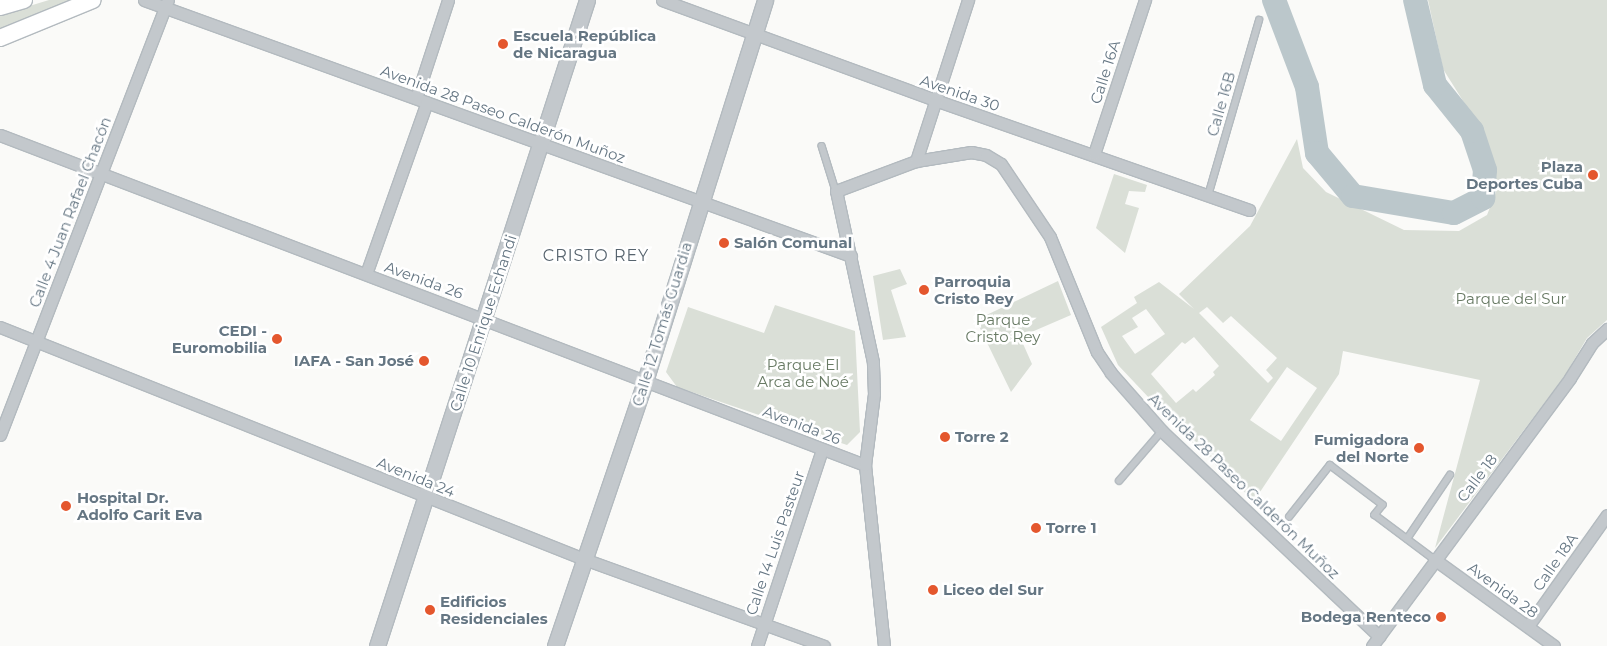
<!DOCTYPE html>
<html>
<head>
<meta charset="utf-8">
<style>
	body { margin:0 }
	#map { position:relative; width:1607px; height:646px; overflow:hidden; background:#fafaf8; font-family:Montserrat,sans-serif }
	div>[style] { position:absolute }
	[style*='--x'] { left:calc(var(--x)*1px); top:calc(var(--y)*1px); width:calc(var(--w)*1px); rotate:calc(var(--a)*1deg) }
	.green>* { inset:0; background:#dadfd7 }
	.river>* { height:24px; margin:-12px; padding:0 12px; transform-origin:12px; border-radius:12px; background:#bbc7cb }
	.roads { filter:drop-shadow(1px 0 #b3babf) drop-shadow(-1px 0 #b3babf) drop-shadow(0 1px #b3babf) drop-shadow(0 -1px #b3babf) }
	.service>* { height:5.5px; margin:-2.75px; padding:0 2.75px; transform-origin:2.75px; border-radius:2.75px; background:#c3c8cc }
	.minor>* { height:11px; margin:-5.5px; padding:0 5.5px; transform-origin:5.5px; border-radius:5.5px; background:#c3c8cc }
	.tertiary>* { height:15px; margin:-7.5px; padding:0 7.5px; transform-origin:7.5px; border-radius:7.5px; background:#c3c8cc }
	.secondary>* { height:16px; margin:-8px; padding:0 8px; transform-origin:8px; border-radius:8px; background:#fff }
	.dots>* { width:14px; height:14px; translate:-50% -50%; box-sizing:border-box; border:2px solid #fff; border-radius:50% }
	span { translate:-50% -50%; white-space:nowrap; text-align:center; line-height:1.15; -webkit-text-stroke:5px #fff; paint-order:stroke }
	.poi-label { font-size:15px; color:#657683; font-weight:700 }
	.left { translate:0 -50%; text-align:left }
	.right { translate:-100% -50%; text-align:right }
	.street-label { font-size:15px; color:#657683 }
	.park-label { font-size:15px; color:#687a64 }
	.neighbourhood-label { font-size:16px; color:#57646e; letter-spacing:1px }
</style>
</head>
<body>
<div id="map">
	<div class="green">
		<div style="clip-path:polygon(49px 0,74px 0,0 33px,0 15px)"></div>
		<div style="clip-path:polygon(evenodd,1428px 0,1607px 0,1607px 320px,1587px 338px,1564px 377px,1435px 548px,1480px 380px,1343px 351px,1339px 374px,1254px 501px,1183px 434px,1118px 365px,1101px 327px,1137px 303px,1134px 297px,1159px 282px,1194px 309px,1179px 294px,1250px 226px,1297px 139px,1303px 168px,1326px 192px,1404px 230px,1459px 231px,1487px 215px,1498px 187px,1482px 131px,1443px 69px,1428px 0,1207px 307px,1223px 323px,1231px 316px,1277px 358px,1266px 370px,1273px 378px,1268px 383px,1199px 313px,1207px 307px,1428px 0,1146px 309px,1165px 334px,1135px 354px,1122px 336px,1138px 327px,1132px 318px,1146px 309px,1428px 0,1194px 337px,1219px 366px,1213px 372px,1215px 375px,1196px 392px,1193px 389px,1176px 403px,1151px 374px,1182px 342px,1185px 344px,1194px 337px,1428px 0,1287px 367px,1317px 388px,1281px 441px,1250px 420px,1287px 367px)"></div>
		<div style="clip-path:polygon(1114px 174px,1147px 185px,1145px 192px,1129px 191px,1125px 204px,1139px 208px,1125px 253px,1096px 228px)"></div>
		<div style="clip-path:polygon(900px 269px,907px 284px,891px 290px,906px 337px,883px 340px,873px 276px)"></div>
		<div style="clip-path:polygon(1058px 281px,1071px 315px,1020px 337px,1032px 364px,1011px 392px,976px 320px)"></div>
		<div style="clip-path:polygon(775px 305px,855px 331px,860px 432px,847px 445px,677px 387px,666px 372px,688px 307px,764px 333px)"></div>
	</div>
	<div class="river">
		<div style="--x:1274;--y:0;--w:93;--a:69.2"></div>
		<div style="--x:1307;--y:87;--w:67;--a:81.4"></div>
		<div style="--x:1317;--y:153;--w:56;--a:50.1"></div>
		<div style="--x:1353;--y:196;--w:102;--a:9.6"></div>
		<div style="--x:1454;--y:213;--w:33;--a:-27"></div>
		<div style="--x:1483;--y:198;--w:28;--a:-86"></div>
		<div style="--x:1485;--y:170;--w:41;--a:-108.4"></div>
		<div style="--x:1472;--y:131;--w:59;--a:-128.8"></div>
		<div style="--x:1435;--y:85;--w:87;--a:-103.2"></div>
	</div>
	<div class="roads">
		<div class="service">
			<div style="--x:822;--y:146;--w:47;--a:72.7"></div>
			<div style="--x:1208;--y:196;--w:183;--a:-73.8"></div>
			<div style="--x:1119;--y:481;--w:66;--a:-49.3"></div>
			<div style="--x:1289;--y:517;--w:66;--a:-51.7"></div>
			<div style="--x:1330;--y:465;--w:66;--a:37"></div>
			<div style="--x:1383;--y:505;--w:13;--a:129"></div>
			<div style="--x:1375;--y:515;--w:74;--a:36.7"></div>
			<div style="--x:1407;--y:539;--w:77;--a:-56.1"></div>
		</div>
		<div class="minor">
			<div style="--x:144;--y:0;--w:752;--a:19.9"></div>
			<div style="--x:662;--y:0;--w:291;--a:20.1"></div>
			<div style="--x:935;--y:100;--w:333;--a:19.3"></div>
			<div style="--x:416;--y:98;--w:103;--a:-71.9"></div>
			<div style="--x:0;--y:135;--w:926;--a:20.88"></div>
			<div style="--x:1094;--y:154;--w:162;--a:-71.7"></div>
			<div style="--x:916;--y:161;--w:56;--a:-9.3"></div>
			<div style="--x:971;--y:152;--w:15;--a:11"></div>
			<div style="--x:986;--y:155;--w:17;--a:31"></div>
			<div style="--x:1001;--y:164;--w:88;--a:56.1"></div>
			<div style="--x:1050;--y:237;--w:124;--a:67.8"></div>
			<div style="--x:1097;--y:352;--w:25;--a:56"></div>
			<div style="--x:1111;--y:373;--w:77;--a:48.7"></div>
			<div style="--x:1162;--y:431;--w:299;--a:43.4"></div>
			<div style="--x:366;--y:274;--w:182;--a:-70.5"></div>
			<div style="--x:0;--y:327;--w:628;--a:21.67"></div>
			<div style="--x:584;--y:559;--w:255;--a:19.9"></div>
			<div style="--x:0;--y:435;--w:466;--a:-68.9"></div>
			<div style="--x:1434;--y:559;--w:148;--a:35.9"></div>
			<div style="--x:1528;--y:626;--w:136;--a:-54.6"></div>
			<div style="--x:757;--y:646;--w:206;--a:-71.7"></div>
			<div style="--x:884;--y:646;--w:182;--a:-96"></div>
			<div style="--x:865;--y:465;--w:72;--a:-82.8"></div>
			<div style="--x:874;--y:394;--w:32;--a:-92"></div>
			<div style="--x:873;--y:362;--w:175;--a:-102.2"></div>
			<div style="--x:836;--y:191;--w:85;--a:-20.6"></div>
			<div style="--x:916;--y:161;--w:169;--a:-72.1"></div>
			<div style="--x:1372;--y:646;--w:333;--a:-53.5"></div>
			<div style="--x:1570;--y:378;--w:41;--a:-57.8"></div>
			<div style="--x:1592;--y:343;--w:21;--a:-43"></div>
		</div>
		<div class="tertiary">
			<div style="--x:377;--y:646;--w:679;--a:-71.99"></div>
			<div style="--x:555;--y:646;--w:280;--a:-71.2"></div>
			<div style="--x:645;--y:381;--w:399;--a:-72.5"></div>
		</div>
		<div class="secondary">
			<div style="--x:0;--y:7;--w:25;--a:-16"></div>
			<div style="--x:0;--y:38;--w:100;--a:-22.2"></div>
		</div>
	</div>
	<div class="dots">
		<div style="left:503px;top:44px;background:#e4572e"></div>
		<div style="left:1593px;top:175px;background:#e4572e"></div>
		<div style="left:724px;top:243px;background:#e4572e"></div>
		<div style="left:924px;top:290px;background:#e4572e"></div>
		<div style="left:277px;top:339px;background:#e4572e"></div>
		<div style="left:424px;top:361px;background:#e4572e"></div>
		<div style="left:945px;top:437px;background:#e4572e"></div>
		<div style="left:1419px;top:448px;background:#e4572e"></div>
		<div style="left:66px;top:506px;background:#e4572e"></div>
		<div style="left:1036px;top:528px;background:#e4572e"></div>
		<div style="left:933px;top:590px;background:#e4572e"></div>
		<div style="left:430px;top:610px;background:#e4572e"></div>
		<div style="left:1441px;top:617px;background:#e4572e"></div>
	</div>
	<div class="poi-label">
		<span class="left" style="left:513px;top:44px">Escuela República<br>de Nicaragua</span>
		<span class="right" style="left:1583px;top:175px">Plaza<br>Deportes Cuba</span>
		<span class="left" style="left:734px;top:243px">Salón Comunal</span>
		<span class="left" style="left:934px;top:290px">Parroquia<br>Cristo Rey</span>
		<span class="right" style="left:267px;top:339px">CEDI -<br>Euromobilia</span>
		<span class="right" style="left:414px;top:361px">IAFA - San José</span>
		<span class="left" style="left:955px;top:437px">Torre 2</span>
		<span class="right" style="left:1409px;top:448px">Fumigadora<br>del Norte</span>
		<span class="left" style="left:77px;top:506px">Hospital Dr.<br>Adolfo Carit Eva</span>
		<span class="left" style="left:1046px;top:528px">Torre 1</span>
		<span class="left" style="left:943px;top:590px">Liceo del Sur</span>
		<span class="left" style="left:440px;top:610px">Edificios<br>Residenciales</span>
		<span class="right" style="left:1431px;top:617px">Bodega Renteco</span>
	</div>
	<div class="street-label">
		<span style="left:1105px;top:72px;rotate:-72deg">Calle 16A</span>
		<span style="left:960px;top:93px;rotate:19deg">Avenida 30</span>
		<span style="left:1221px;top:104px;rotate:-74deg">Calle 16B</span>
		<span style="left:503px;top:114px;rotate:20deg">Avenida 28 Paseo Calderón Muñoz</span>
		<span style="left:70px;top:212px;rotate:-69deg">Calle 4 Juan Rafael Chacón</span>
		<span style="left:424px;top:280px;rotate:20deg">Avenida 26</span>
		<span style="left:483px;top:323px;rotate:-72deg">Calle 10 Enrique Echandi</span>
		<span style="left:662px;top:324px;rotate:-73deg">Calle 12 Tomás Guardia</span>
		<span style="left:802px;top:425px;rotate:21deg">Avenida 26</span>
		<span style="left:416px;top:477px;rotate:22deg">Avenida 24</span>
		<span style="left:1477px;top:478px;rotate:-53deg">Calle 18</span>
		<span style="left:1244px;top:486px;rotate:44deg">Avenida 28 Paseo Calderón Muñoz</span>
		<span style="left:775px;top:543px;rotate:-71deg">Calle 14 Luis Pasteur</span>
		<span style="left:1555px;top:562px;rotate:-55deg">Calle 18A</span>
		<span style="left:1503px;top:590px;rotate:36deg">Avenida 28</span>
	</div>
	<div class="park-label">
		<span style="left:1511px;top:299px">Parque del Sur</span>
		<span style="left:1003px;top:328px">Parque<br>Cristo Rey</span>
		<span style="left:803px;top:373px">Parque El<br>Arca de Noé</span>
	</div>
	<div class="neighbourhood-label">
		<span style="left:596px;top:256px">CRISTO REY</span>
	</div>
</div>
</body>
</html>
